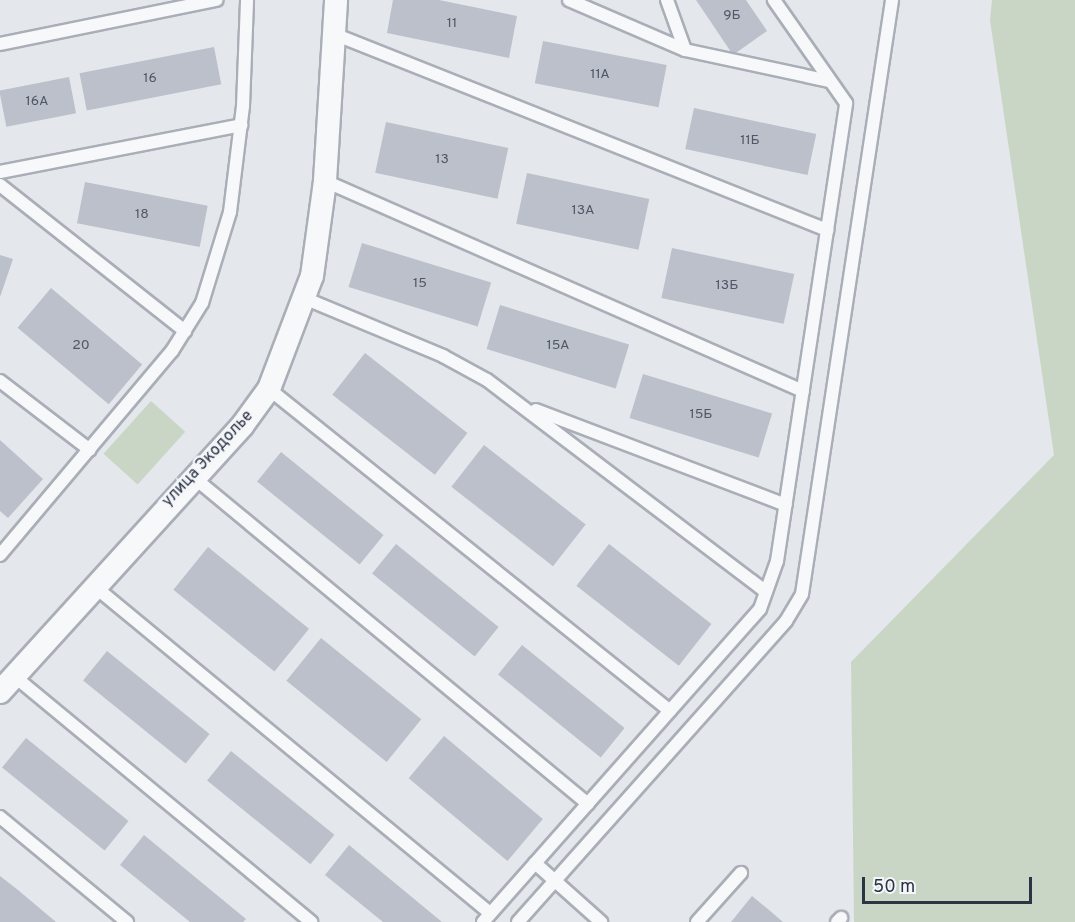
<!DOCTYPE html>
<html>
<head>
<meta charset="utf-8">
<style>
	body { margin:0 }
	#map { position:relative; width:1075px; height:922px; overflow:hidden; background:#e4e7ec; font-family:Overpass,sans-serif }
	div>[style] { position:absolute }
	[style*='--x'] { left:calc(var(--x)*1px); top:calc(var(--y)*1px); width:calc(var(--w)*1px); rotate:calc(var(--a)*1deg) }
	.green>* { inset:0; background:#c9d6c5; transform-origin:0 0 }
	.building>* { inset:0; background:#bbc0ca; transform-origin:0 0 }
	.roads { filter:drop-shadow(2px 0 #a9aeb7) drop-shadow(-2px 0 #a9aeb7) drop-shadow(0 2px #a9aeb7) drop-shadow(0 -2px #a9aeb7) }
	.lane>* { height:12px; margin:-6px; padding:0 6px; transform-origin:6px; border-radius:6px; background:#f7f8fa }
	.street>* { height:22px; margin:-11px; padding:0 11px; transform-origin:11px; border-radius:11px; background:#f7f8fa }
	span { translate:-50% -50%; white-space:nowrap; text-align:center; line-height:1.15; -webkit-text-stroke:5px #f4f6f9; paint-order:stroke }
	.number-label { font-size:14px; color:#4f5766 }
	.number-label span { -webkit-text-stroke-width:0 }
	.street-label { font-size:16px; color:#2b3445 }
	.scale { position:absolute; left:862px; top:877px; width:170px; height:27px; box-sizing:border-box; border:3px solid #2b3445; border-top:0; padding-left:8px; font-size:18px; line-height:21px; white-space:nowrap; color:#2b3445; -webkit-text-stroke:4px #f4f6f9; paint-order:stroke }
</style>
</head>
<body>
<div id="map">
	<div class="green">
		<div style="clip-path:polygon(992px 0,1075px 0,1075px 922px,854px 922px,851px 662px,1054px 455px,990px 20px)"></div>
		<div style="left:151px;top:401px;width:46px;height:71px;rotate:42deg"></div>
	</div>
	<div class="building">
		<div style="clip-path:polygon(393px 0,439px 0,517px 16px,509px 58px,387px 33px)"></div>
		<div style="clip-path:polygon(696px 0,746px 0,767px 31px,733px 55px)"></div>
		<div style="left:543px;top:41px;width:126px;height:43px;rotate:11deg"></div>
		<div style="left:214px;top:47px;width:38px;height:137px;rotate:79deg"></div>
		<div style="left:69px;top:77px;width:37px;height:71px;rotate:79deg"></div>
		<div style="left:694px;top:108px;width:125px;height:42px;rotate:12deg"></div>
		<div style="left:386px;top:122px;width:125px;height:52px;rotate:12deg"></div>
		<div style="left:527px;top:173px;width:125px;height:52px;rotate:12deg"></div>
		<div style="left:85px;top:182px;width:125px;height:42px;rotate:11deg"></div>
		<div style="left:362px;top:243px;width:135px;height:46px;rotate:17deg"></div>
		<div style="left:672px;top:248px;width:125px;height:51px;rotate:12deg"></div>
		<div style="clip-path:polygon(0 255px,13px 259px,0 297px)"></div>
		<div style="left:51px;top:288px;width:119px;height:52px;rotate:40deg"></div>
		<div style="left:500px;top:305px;width:135px;height:46px;rotate:17deg"></div>
		<div style="left:365px;top:353px;width:130px;height:53px;rotate:38deg"></div>
		<div style="left:643px;top:374px;width:135px;height:46px;rotate:17deg"></div>
		<div style="clip-path:polygon(0 440px,43px 479px,8px 518px,0 511px)"></div>
		<div style="left:484px;top:445px;width:129px;height:53px;rotate:38deg"></div>
		<div style="left:281px;top:452px;width:132px;height:38px;rotate:39deg"></div>
		<div style="left:396px;top:544px;width:132px;height:38px;rotate:39deg"></div>
		<div style="left:609px;top:544px;width:130px;height:53px;rotate:38deg"></div>
		<div style="left:208px;top:547px;width:130px;height:55px;rotate:39deg"></div>
		<div style="left:321px;top:638px;width:129px;height:55px;rotate:39deg"></div>
		<div style="left:522px;top:645px;width:132px;height:38px;rotate:39deg"></div>
		<div style="left:107px;top:651px;width:132px;height:38px;rotate:39deg"></div>
		<div style="left:444px;top:736px;width:129px;height:55px;rotate:40deg"></div>
		<div style="left:26px;top:738px;width:132px;height:38px;rotate:39deg"></div>
		<div style="left:231px;top:751px;width:133px;height:38px;rotate:39deg"></div>
		<div style="clip-path:polygon(144px 835px,246px 919px,243px 922px,190px 922px,120px 865px)"></div>
		<div style="clip-path:polygon(349px 845px,390px 879px,442px 922px,383px 922px,325px 875px)"></div>
		<div style="clip-path:polygon(0 876px,18px 890px,56px 922px,0 922px)"></div>
		<div style="clip-path:polygon(752px 896px,769px 910px,783px 922px,731px 922px)"></div>
	</div>
	<div class="roads">
		<div class="lane">
			<div style="--x:569;--y:0;--w:126;--a:23.3"></div>
			<div style="--x:685;--y:50;--w:148;--a:12.1"></div>
			<div style="--x:667;--y:0;--w:53;--a:70.2"></div>
			<div style="--x:334;--y:34;--w:531;--a:21.68"></div>
			<div style="--x:0;--y:44;--w:221;--a:-11.5"></div>
			<div style="--x:0;--y:172;--w:246;--a:-11"></div>
			<div style="--x:325;--y:181;--w:522;--a:23.72"></div>
			<div style="--x:0;--y:185;--w:236;--a:38.3"></div>
			<div style="--x:304;--y:298;--w:151;--a:22.6"></div>
			<div style="--x:443;--y:356;--w:50;--a:28.6"></div>
			<div style="--x:487;--y:380;--w:350;--a:37.2"></div>
			<div style="--x:0;--y:381;--w:113;--a:37.5"></div>
			<div style="--x:269;--y:389;--w:514;--a:38.76"></div>
			<div style="--x:536;--y:410;--w:267;--a:20.8"></div>
			<div style="--x:192;--y:476;--w:514;--a:39.63"></div>
			<div style="--x:0;--y:555;--w:267;--a:-49.9"></div>
			<div style="--x:172;--y:351;--w:57;--a:-58"></div>
			<div style="--x:202;--y:303;--w:95;--a:-72.9"></div>
			<div style="--x:230;--y:212;--w:107;--a:-83"></div>
			<div style="--x:243;--y:106;--w:106;--a:-87.8"></div>
			<div style="--x:94;--y:586;--w:514;--a:39.55"></div>
			<div style="--x:14;--y:676;--w:386;--a:39.6"></div>
			<div style="--x:0;--y:817;--w:165;--a:39.6"></div>
			<div style="--x:535;--y:863;--w:89;--a:41.8"></div>
			<div style="--x:483;--y:922;--w:418;--a:-48.5"></div>
			<div style="--x:760;--y:609;--w:51;--a:-70.5"></div>
			<div style="--x:777;--y:561;--w:463;--a:-81.4"></div>
			<div style="--x:846;--y:103;--w:126;--a:-125"></div>
			<div style="--x:518;--y:922;--w:403;--a:-48.3"></div>
			<div style="--x:786;--y:621;--w:31;--a:-59"></div>
			<div style="--x:802;--y:594;--w:601;--a:-81.38"></div>
			<div style="--x:697;--y:922;--w:66;--a:-48.1"></div>
			<div style="--x:837;--y:922;--w:6;--a:-45"></div>
		</div>
		<div class="street">
			<div style="--x:0;--y:692;--w:360;--a:-47.7"></div>
			<div style="--x:242;--y:426;--w:46;--a:-53.9"></div>
			<div style="--x:269;--y:389;--w:121;--a:-69.2"></div>
			<div style="--x:312;--y:276;--w:96;--a:-82.2"></div>
			<div style="--x:325;--y:181;--w:181;--a:-86.5"></div>
		</div>
	</div>
	<div class="number-label">
		<span style="left:732px;top:16px">9Б</span>
		<span style="left:452px;top:24px">11</span>
		<span style="left:600px;top:75px">11А</span>
		<span style="left:150px;top:79px">16</span>
		<span style="left:37px;top:102px">16А</span>
		<span style="left:750px;top:141px">11Б</span>
		<span style="left:442px;top:160px">13</span>
		<span style="left:583px;top:211px">13А</span>
		<span style="left:142px;top:215px">18</span>
		<span style="left:420px;top:284px">15</span>
		<span style="left:727px;top:286px">13Б</span>
		<span style="left:81px;top:346px">20</span>
		<span style="left:558px;top:346px">15А</span>
		<span style="left:701px;top:415px">15Б</span>
	</div>
	<div class="street-label">
		<span style="left:208px;top:459px;rotate:-47deg">улица Экодолье</span>
	</div>
	<div class="scale">50 m</div>
</div>
</body>
</html>
